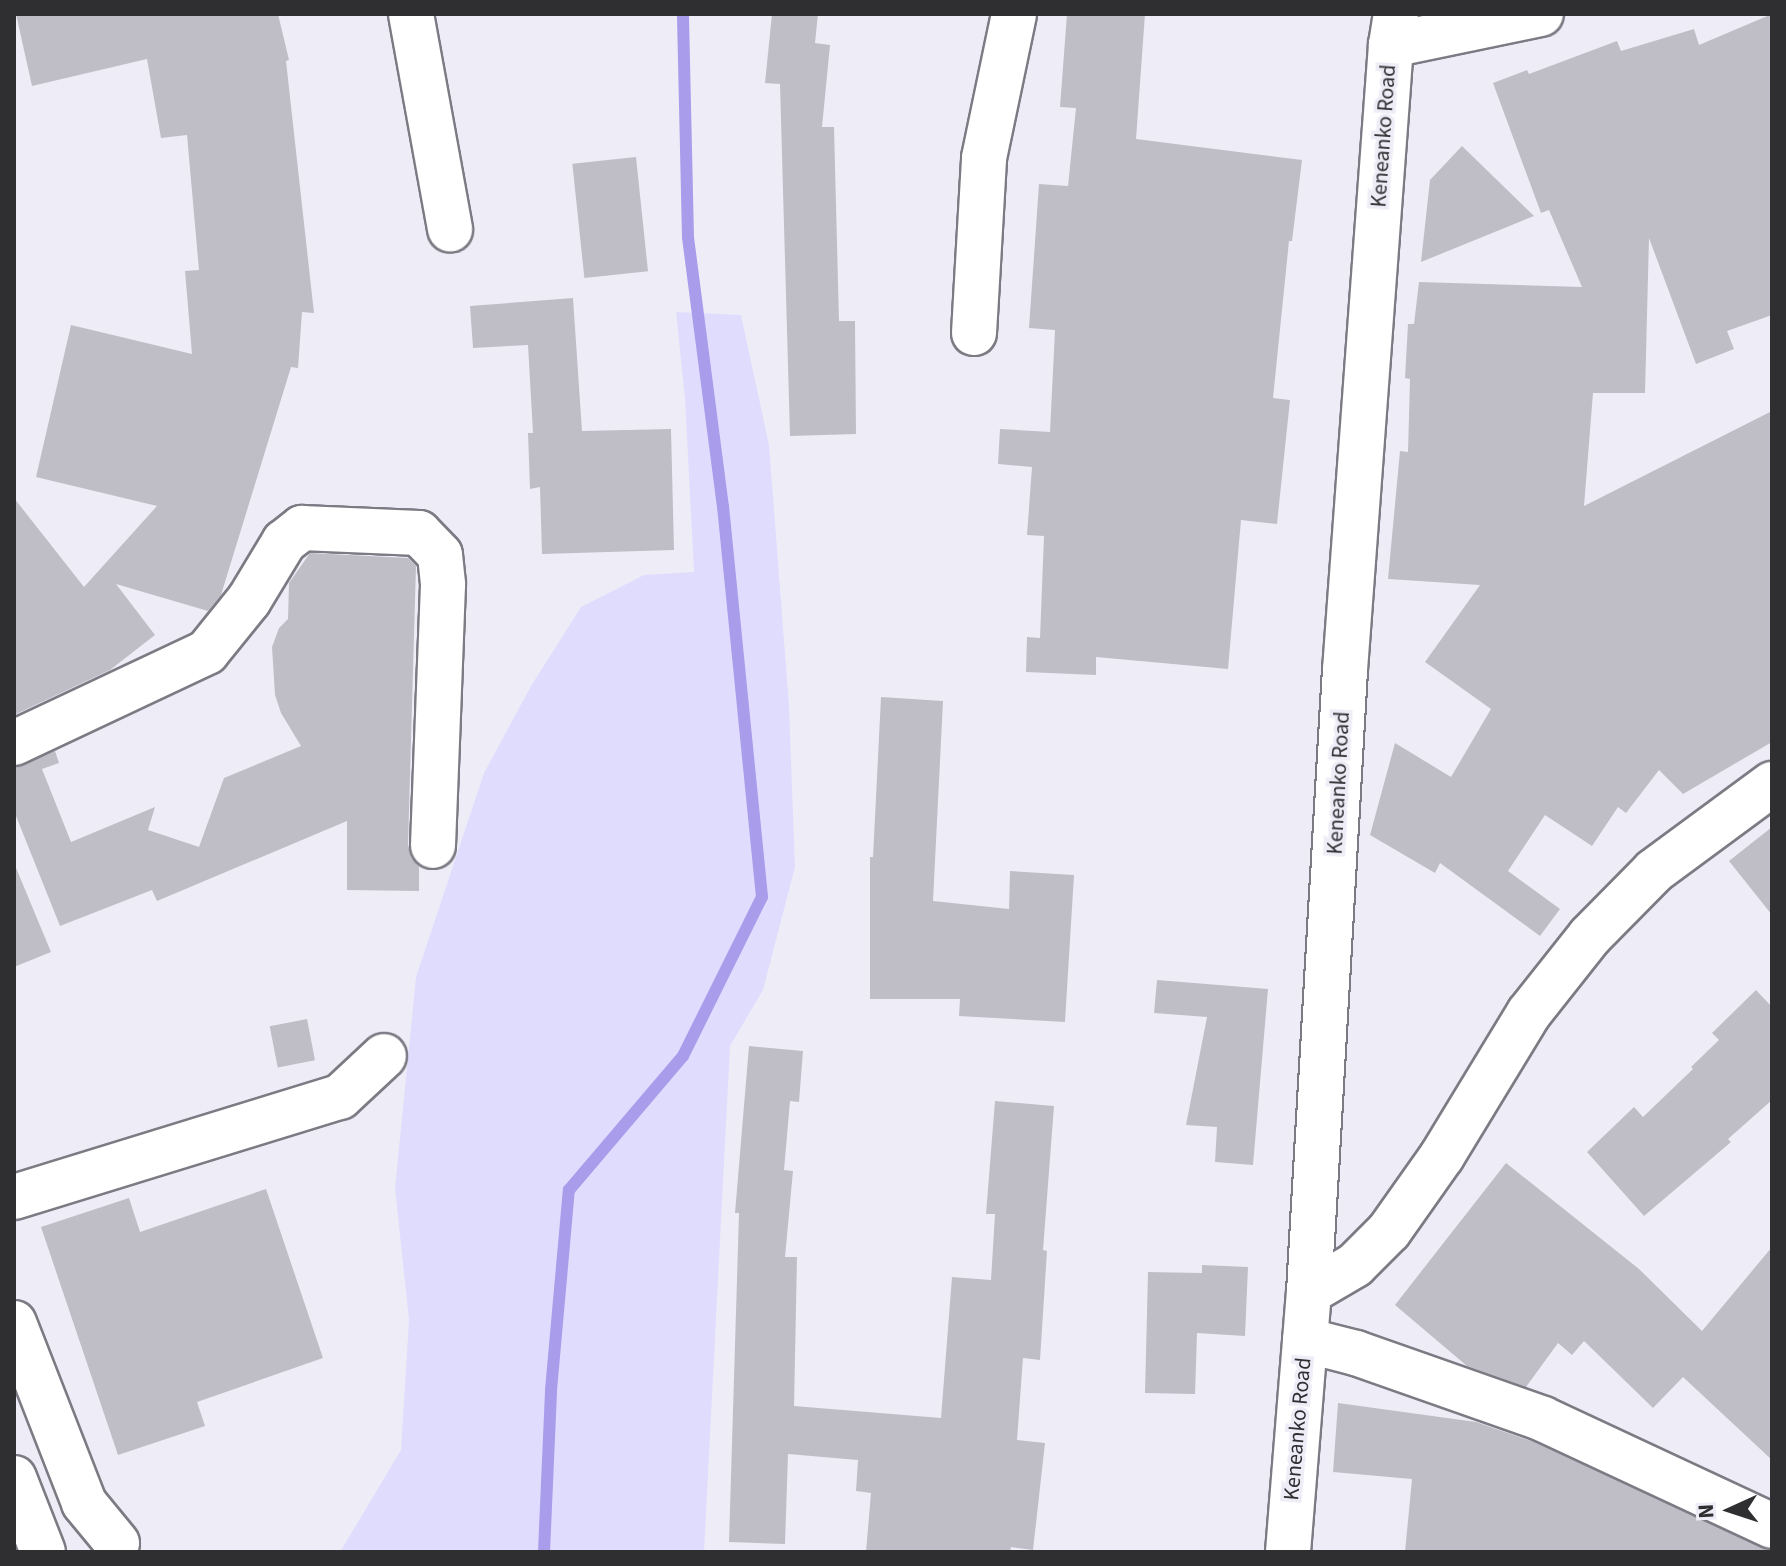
<!DOCTYPE html>
<html>
<head>
<meta charset="utf-8">
<style>
	body { margin:0 }
	#map { position:relative; width:1786px; height:1566px; overflow:hidden; background:#eeedf7; font-family:"Source Sans 3",sans-serif }
	div>[style] { position:absolute }
	[style*='--x'] { left:calc(var(--x)*1px); top:calc(var(--y)*1px); width:calc(var(--w)*1px); rotate:calc(var(--a)*1deg) }
	.green>* { inset:0; background:#e0dcfd }
	.stream>* { height:12px; margin:-6px; padding:0 6px; transform-origin:6px; border-radius:6px; background:#a99ceb }
	.building>* { inset:0; background:#bfbec7; transform-origin:0 0 }
	.roads { filter:drop-shadow(2px 0 #7c7b84) drop-shadow(-2px 0 #7c7b84) drop-shadow(0 2px #7c7b84) drop-shadow(0 -2px #7c7b84) }
	.minor>* { height:44px; margin:-22px; padding:0 22px; transform-origin:22px; border-radius:22px; background:#fff }
	.major>* { height:44px; margin:-22px; padding:0 22px; transform-origin:22px; border-radius:22px; background:#fff }
	span { translate:-50% -50%; white-space:nowrap; text-align:center; line-height:1.15; -webkit-text-stroke:7px #eeedf7; paint-order:stroke }
	.street-label { font-size:22px; color:#2f2f32 }
	.frame { position:absolute; inset:0; border:16px solid #2f2f32; pointer-events:none }
	.north { position:absolute; left:1690px; top:1470px; width:80px; height:80px; -webkit-text-stroke:6px #eeedf7; paint-order:stroke; rotate:267deg; font-size:22px; font-weight:700; line-height:32px; text-align:center; color:#2f2f32 }
	.north::after { content:''; display:block; margin:auto; width:28px; height:36px; background:#2f2f32; clip-path:polygon(50% 0,100% 100%,50% 72%,0 100%) }
</style>
</head>
<body>
<div id="map">
	<div class="green">
		<div style="clip-path:polygon(676px 312px,741px 315px,769px 445px,789px 706px,795px 867px,763px 990px,730px 1046px,704px 1552px,340px 1552px,401px 1450px,409px 1320px,395px 1188px,416px 977px,484px 773px,531px 686px,581px 607px,644px 575px,694px 572px,685px 399px)"></div>
	</div>
	<div class="stream">
		<div style="--x:544;--y:1552;--w:162;--a:-87.5"></div>
		<div style="--x:551;--y:1390;--w:201;--a:-84.9"></div>
		<div style="--x:569;--y:1190;--w:176;--a:-49.6"></div>
		<div style="--x:683;--y:1056;--w:178;--a:-63.6"></div>
		<div style="--x:762;--y:897;--w:392;--a:-95.7"></div>
		<div style="--x:723;--y:507;--w:272;--a:-97.4"></div>
		<div style="--x:688;--y:237;--w:223;--a:-91.3"></div>
	</div>
	<div class="building">
		<div style="clip-path:polygon(16px 14px,278px 14px,289px 60px,286px 61px,314px 313px,302px 312px,298px 368px,291px 367px,221px 595px,208px 611px,116px 584px,155px 635px,110px 670px,14px 715px,14px 498px,84px 587px,157px 506px,36px 477px,71px 325px,192px 354px,185px 271px,199px 270px,187px 135px,161px 138px,147px 59px,32px 86px)"></div>
		<div style="clip-path:polygon(772px 14px,818px 14px,815px 43px,830px 45px,822px 127px,834px 127px,839px 321px,855px 321px,856px 434px,790px 436px,780px 84px,765px 83px)"></div>
		<div style="clip-path:polygon(1067px 14px,1145px 14px,1136px 139px,1302px 160px,1292px 241px,1289px 241px,1273px 398px,1290px 400px,1277px 524px,1241px 520px,1228px 669px,1096px 657px,1096px 675px,1026px 672px,1027px 637px,1040px 638px,1044px 536px,1027px 535px,1032px 467px,998px 464px,1000px 429px,1050px 432px,1055px 330px,1029px 328px,1039px 184px,1068px 186px,1076px 108px,1060px 107px)"></div>
		<div style="clip-path:polygon(1772px 14px,1772px 315px,1727px 331px,1734px 349px,1696px 364px,1649px 238px,1645px 393px,1593px 393px,1584px 506px,1772px 411px,1772px 742px,1683px 794px,1659px 770px,1626px 813px,1618px 807px,1592px 846px,1545px 815px,1508px 871px,1560px 909px,1540px 936px,1440px 863px,1435px 873px,1370px 835px,1395px 743px,1451px 777px,1491px 709px,1425px 662px,1480px 585px,1388px 579px,1400px 451px,1408px 452px,1410px 379px,1405px 378px,1408px 324px,1414px 324px,1419px 282px,1582px 287px,1549px 210px,1541px 213px,1493px 83px,1527px 70px,1529px 74px,1617px 41px,1621px 51px,1694px 29px,1699px 45px)"></div>
		<div style="clip-path:polygon(1462px 146px,1534px 216px,1421px 262px,1430px 180px)"></div>
		<div style="left:636px;top:157px;width:115px;height:64px;rotate:84deg"></div>
		<div style="clip-path:polygon(573px 298px,582px 431px,671px 429px,674px 550px,542px 554px,540px 487px,530px 489px,528px 433px,533px 433px,528px 345px,473px 348px,470px 306px)"></div>
		<div style="clip-path:polygon(310px 553px,408px 558px,416px 566px,408px 845px,411px 858px,419px 867px,419px 891px,347px 890px,347px 821px,157px 901px,152px 890px,60px 926px,14px 811px,14px 768px,55px 751px,59px 763px,42px 769px,71px 842px,155px 807px,148px 830px,199px 847px,224px 778px,301px 746px,281px 713px,275px 695px,272px 647px,279px 628px,288px 619px,289px 583px)"></div>
		<div style="clip-path:polygon(881px 697px,943px 701px,933px 901px,1009px 909px,1010px 871px,1074px 875px,1065px 1022px,959px 1016px,960px 999px,870px 999px,870px 857px,873px 857px)"></div>
		<div style="clip-path:polygon(1772px 827px,1772px 915px,1729px 861px)"></div>
		<div style="clip-path:polygon(14px 863px,51px 952px,14px 967px)"></div>
		<div style="clip-path:polygon(1157px 980px,1268px 989px,1253px 1165px,1215px 1162px,1217px 1127px,1186px 1125px,1207px 1017px,1154px 1013px)"></div>
		<div style="clip-path:polygon(1756px 990px,1772px 1007px,1772px 1100px,1728px 1139px,1731px 1142px,1644px 1216px,1587px 1152px,1634px 1107px,1643px 1117px,1693px 1069px,1691px 1067px,1719px 1040px,1712px 1033px)"></div>
		<div style="left:307px;top:1019px;width:42px;height:38px;rotate:79deg"></div>
		<div style="clip-path:polygon(749px 1046px,803px 1051px,799px 1102px,790px 1101px,784px 1170px,793px 1171px,785px 1257px,797px 1257px,794px 1406px,941px 1418px,952px 1277px,991px 1280px,995px 1214px,986px 1214px,995px 1101px,1054px 1106px,1043px 1250px,1047px 1251px,1040px 1360px,1023px 1358px,1017px 1440px,1045px 1443px,1033px 1550px,1011px 1547px,1010px 1552px,866px 1552px,871px 1493px,856px 1491px,858px 1460px,788px 1454px,785px 1544px,729px 1542px,739px 1213px,735px 1213px)"></div>
		<div style="clip-path:polygon(1506px 1163px,1639px 1269px,1702px 1331px,1772px 1247px,1772px 1460px,1683px 1377px,1653px 1408px,1584px 1341px,1572px 1355px,1558px 1343px,1526px 1387px,1467px 1366px,1395px 1305px)"></div>
		<div style="clip-path:polygon(266px 1189px,323px 1358px,197px 1402px,205px 1426px,118px 1455px,41px 1227px,129px 1198px,140px 1232px)"></div>
		<div style="clip-path:polygon(1202px 1265px,1248px 1267px,1245px 1336px,1197px 1333px,1195px 1394px,1145px 1393px,1148px 1272px,1202px 1273px)"></div>
		<div style="clip-path:polygon(1338px 1403px,1476px 1422px,1534px 1442px,1772px 1552px,1405px 1552px,1412px 1479px,1333px 1472px)"></div>
	</div>
	<div class="roads">
		<div class="minor">
			<div style="--x:411;--y:14;--w:219;--a:79.7"></div>
			<div style="--x:1391;--y:45;--w:153;--a:-11.7"></div>
			<div style="--x:974;--y:333;--w:175;--a:-86.7"></div>
			<div style="--x:984;--y:158;--w:147;--a:-78.2"></div>
			<div style="--x:14;--y:743;--w:213;--a:-25.2"></div>
			<div style="--x:207;--y:652;--w:67;--a:-51.1"></div>
			<div style="--x:249;--y:600;--w:68;--a:-58.9"></div>
			<div style="--x:284;--y:542;--w:23;--a:-38"></div>
			<div style="--x:302;--y:528;--w:117;--a:2.4"></div>
			<div style="--x:419;--y:533;--w:30;--a:46"></div>
			<div style="--x:440;--y:555;--w:30;--a:84"></div>
			<div style="--x:443;--y:585;--w:261;--a:92.2"></div>
			<div style="--x:14;--y:1197;--w:341;--a:-17.1"></div>
			<div style="--x:340;--y:1097;--w:60;--a:-43"></div>
			<div style="--x:1309;--y:1292;--w:53;--a:-30.4"></div>
			<div style="--x:1355;--y:1265;--w:48;--a:-45"></div>
			<div style="--x:1389;--y:1231;--w:92;--a:-54.8"></div>
			<div style="--x:1442;--y:1156;--w:167;--a:-58.7"></div>
			<div style="--x:1529;--y:1013;--w:98;--a:-51.6"></div>
			<div style="--x:1590;--y:936;--w:91;--a:-45.4"></div>
			<div style="--x:1654;--y:871;--w:147;--a:-36.4"></div>
			<div style="--x:14;--y:1323;--w:193;--a:68.7"></div>
			<div style="--x:84;--y:1503;--w:52;--a:50.5"></div>
			<div style="--x:1305;--y:1340;--w:53;--a:14.3"></div>
			<div style="--x:1356;--y:1353;--w:198;--a:19.4"></div>
			<div style="--x:1543;--y:1419;--w:253;--a:25"></div>
			<div style="--x:1288;--y:1552;--w:261;--a:-85.4"></div>
			<div style="--x:1309;--y:1292;--w:623;--a:-86.69"></div>
			<div style="--x:1345;--y:670;--w:627;--a:-85.79"></div>
			<div style="--x:1391;--y:45;--w:31;--a:-81"></div>
		</div>
		<div class="major">
			<div style="--x:14;--y:1478;--w:79;--a:68.6"></div>
		</div>
	</div>
	<div class="street-label">
		<span style="left:1384px;top:136px;rotate:-86deg">Keneanko Road</span>
		<span style="left:1339px;top:783px;rotate:-87deg">Keneanko Road</span>
		<span style="left:1298px;top:1429px;rotate:-85deg">Keneanko Road</span>
	</div>
	<div class="frame"></div>
	<div class="north">N</div>
</div>
</body>
</html>
